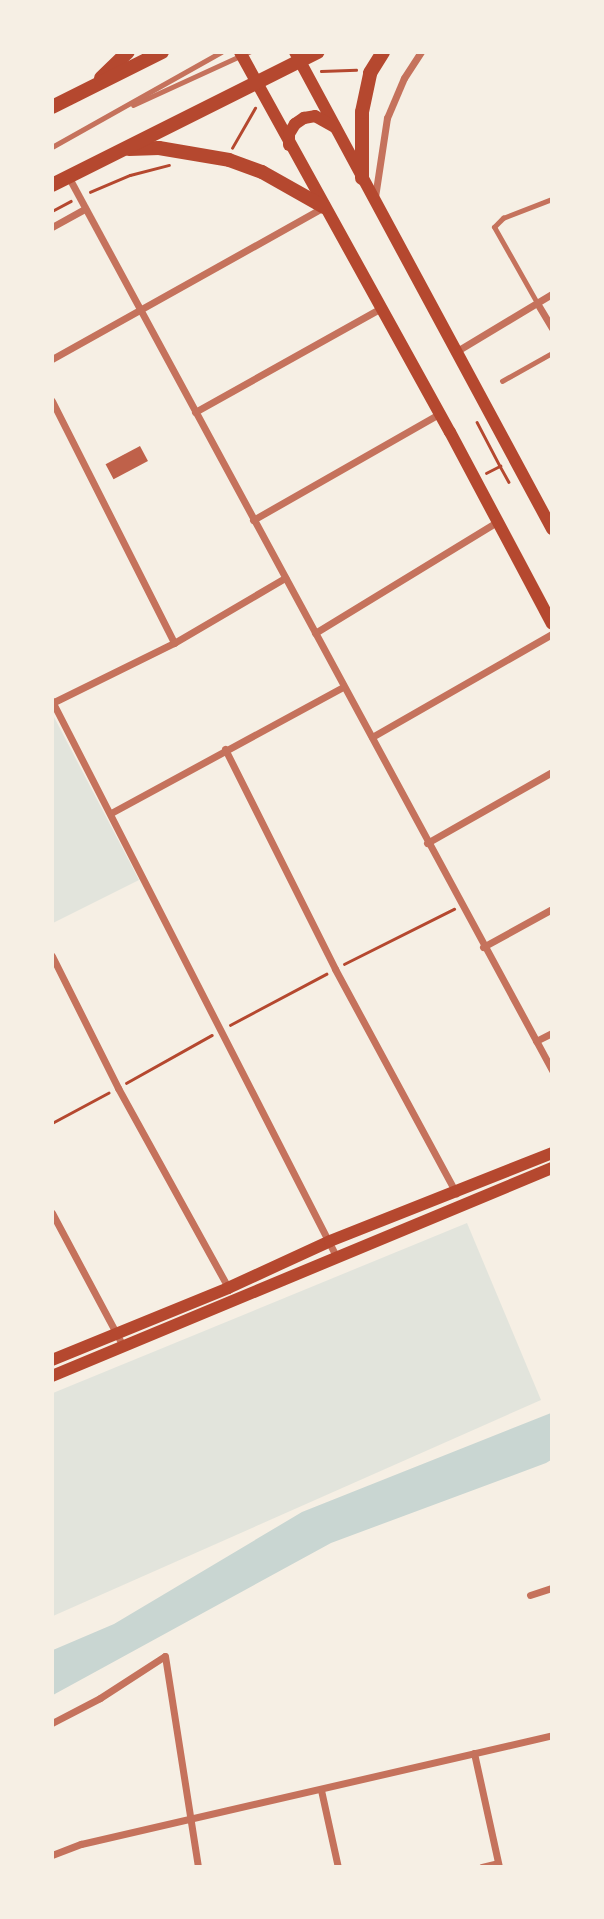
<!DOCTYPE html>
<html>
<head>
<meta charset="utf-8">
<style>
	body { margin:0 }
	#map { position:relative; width:604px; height:1919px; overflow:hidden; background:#f6efe4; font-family:Arial,sans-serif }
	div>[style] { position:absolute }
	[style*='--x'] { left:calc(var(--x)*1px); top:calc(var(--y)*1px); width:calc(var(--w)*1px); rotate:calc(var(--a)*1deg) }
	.green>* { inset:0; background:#e2e4dc }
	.water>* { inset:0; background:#c9d6d2 }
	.building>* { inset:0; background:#bf614a; transform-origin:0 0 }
	.path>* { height:2.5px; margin:-1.25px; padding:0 1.25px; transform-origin:1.25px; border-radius:1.25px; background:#b5482f }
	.service>* { height:4.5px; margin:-2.25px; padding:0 2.25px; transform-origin:2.25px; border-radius:2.25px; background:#c5725c }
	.minor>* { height:7px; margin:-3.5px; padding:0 3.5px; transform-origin:3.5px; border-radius:3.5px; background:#c5725c }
	.secondary>* { height:12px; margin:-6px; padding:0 6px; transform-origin:6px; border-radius:6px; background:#b5482f }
	.primary>* { height:14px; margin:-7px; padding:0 7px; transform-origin:7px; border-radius:7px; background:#b5482f }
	span { translate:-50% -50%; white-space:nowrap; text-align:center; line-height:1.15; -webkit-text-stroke:5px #f6efe4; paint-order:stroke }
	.frame { position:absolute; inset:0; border:54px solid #f6efe4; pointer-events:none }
</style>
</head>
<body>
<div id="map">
	<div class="green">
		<div style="clip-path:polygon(54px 717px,139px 880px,53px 923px,52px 718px)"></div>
		<div style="clip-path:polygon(467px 1223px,541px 1400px,53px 1616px,53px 1393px)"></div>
	</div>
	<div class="water">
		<div style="clip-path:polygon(551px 1413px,551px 1460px,546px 1463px,331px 1543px,53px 1695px,53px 1650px,114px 1624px,302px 1512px)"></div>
	</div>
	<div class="building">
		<div style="left:140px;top:446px;width:17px;height:39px;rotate:62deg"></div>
	</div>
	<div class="path">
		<div style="--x:321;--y:71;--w:35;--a:-2"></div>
		<div style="--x:232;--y:148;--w:46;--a:-60.1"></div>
		<div style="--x:90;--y:192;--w:43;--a:-23"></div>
		<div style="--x:130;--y:175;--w:40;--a:-14.4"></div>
		<div style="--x:52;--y:211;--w:21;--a:-28"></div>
		<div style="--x:477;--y:422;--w:50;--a:62.4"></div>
		<div style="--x:486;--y:473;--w:16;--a:-27"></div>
		<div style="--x:500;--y:466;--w:18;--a:61"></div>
		<div style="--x:344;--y:964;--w:123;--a:-26.6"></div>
		<div style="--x:230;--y:1025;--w:109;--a:-28"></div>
		<div style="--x:126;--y:1083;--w:98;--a:-29.2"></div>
		<div style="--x:52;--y:1123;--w:64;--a:-28.2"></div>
	</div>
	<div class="service">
		<div style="--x:133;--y:105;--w:128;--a:-24.6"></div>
		<div style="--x:52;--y:147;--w:194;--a:-29.3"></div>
		<div style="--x:537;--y:303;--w:87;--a:-119.5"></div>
		<div style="--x:494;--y:227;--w:13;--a:-45"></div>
		<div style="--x:503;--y:218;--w:53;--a:-21.2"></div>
		<div style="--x:502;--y:381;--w:57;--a:-29.2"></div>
	</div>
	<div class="minor">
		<div style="--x:68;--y:176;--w:1017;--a:61.57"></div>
		<div style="--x:375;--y:197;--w:80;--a:-81.4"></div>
		<div style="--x:387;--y:118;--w:43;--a:-67"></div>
		<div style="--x:404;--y:78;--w:31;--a:-57"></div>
		<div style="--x:52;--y:227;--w:38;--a:-29"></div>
		<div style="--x:537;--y:303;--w:29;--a:59"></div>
		<div style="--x:457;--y:351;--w:111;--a:-31"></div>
		<div style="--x:52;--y:359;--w:312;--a:-29.2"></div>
		<div style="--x:52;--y:401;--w:271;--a:63.2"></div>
		<div style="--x:195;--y:412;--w:213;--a:-29.2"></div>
		<div style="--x:253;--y:520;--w:214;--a:-29.7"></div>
		<div style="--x:315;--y:633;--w:213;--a:-31.4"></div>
		<div style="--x:52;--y:701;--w:623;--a:62.9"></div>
		<div style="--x:52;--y:703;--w:136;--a:-26.2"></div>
		<div style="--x:174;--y:643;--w:129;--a:-30.4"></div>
		<div style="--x:372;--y:737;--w:207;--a:-29.8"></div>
		<div style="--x:225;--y:749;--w:246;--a:63.4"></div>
		<div style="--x:335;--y:969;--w:255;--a:61.6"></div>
		<div style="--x:111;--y:813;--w:264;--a:-28.5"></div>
		<div style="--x:427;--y:843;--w:144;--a:-29.6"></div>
		<div style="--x:483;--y:947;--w:79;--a:-28.8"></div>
		<div style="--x:52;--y:956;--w:148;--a:63.4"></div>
		<div style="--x:118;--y:1088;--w:230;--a:61.1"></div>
		<div style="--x:536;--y:1041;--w:18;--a:-27"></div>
		<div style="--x:52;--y:1213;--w:151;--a:61.9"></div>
		<div style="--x:530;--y:1595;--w:23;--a:-18"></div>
		<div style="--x:52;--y:1723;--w:54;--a:-27.5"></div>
		<div style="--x:100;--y:1698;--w:77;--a:-32.9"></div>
		<div style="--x:165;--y:1656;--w:214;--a:81.1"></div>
		<div style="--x:474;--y:1753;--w:117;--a:77.6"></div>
		<div style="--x:321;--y:1790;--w:79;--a:77.6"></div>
		<div style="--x:52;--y:1855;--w:31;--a:-21"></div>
		<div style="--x:81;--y:1844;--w:483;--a:-13"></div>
		<div style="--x:482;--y:1867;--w:16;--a:-14"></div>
	</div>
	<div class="secondary">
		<div style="--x:240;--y:52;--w:434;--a:61.1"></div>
		<div style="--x:450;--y:432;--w:217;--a:62"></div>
		<div style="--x:295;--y:52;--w:542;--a:61.68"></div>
		<div style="--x:289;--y:145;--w:11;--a:-90"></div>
		<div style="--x:289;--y:134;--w:12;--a:-59"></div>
		<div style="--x:295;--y:124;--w:11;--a:-34"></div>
		<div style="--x:304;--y:118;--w:11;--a:-10"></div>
		<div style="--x:315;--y:116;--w:23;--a:29"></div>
		<div style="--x:52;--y:1360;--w:190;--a:-22.2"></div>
		<div style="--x:228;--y:1288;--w:112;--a:-24.7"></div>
		<div style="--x:330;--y:1241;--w:239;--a:-21.6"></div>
		<div style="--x:52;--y:1376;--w:542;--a:-22.59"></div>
	</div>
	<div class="primary">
		<div style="--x:101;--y:78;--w:37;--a:-44"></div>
		<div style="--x:52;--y:107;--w:123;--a:-26.6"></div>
		<div style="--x:129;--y:149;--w:30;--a:-2"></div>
		<div style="--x:159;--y:148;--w:71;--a:9.7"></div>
		<div style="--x:229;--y:160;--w:35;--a:20"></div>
		<div style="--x:262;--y:172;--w:71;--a:29.4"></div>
		<div style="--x:362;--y:178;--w:66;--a:-90"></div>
		<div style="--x:362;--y:112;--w:40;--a:-78"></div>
		<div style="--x:370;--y:73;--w:25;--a:-58"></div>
		<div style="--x:52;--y:185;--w:297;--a:-26.6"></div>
	</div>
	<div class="frame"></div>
</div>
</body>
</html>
